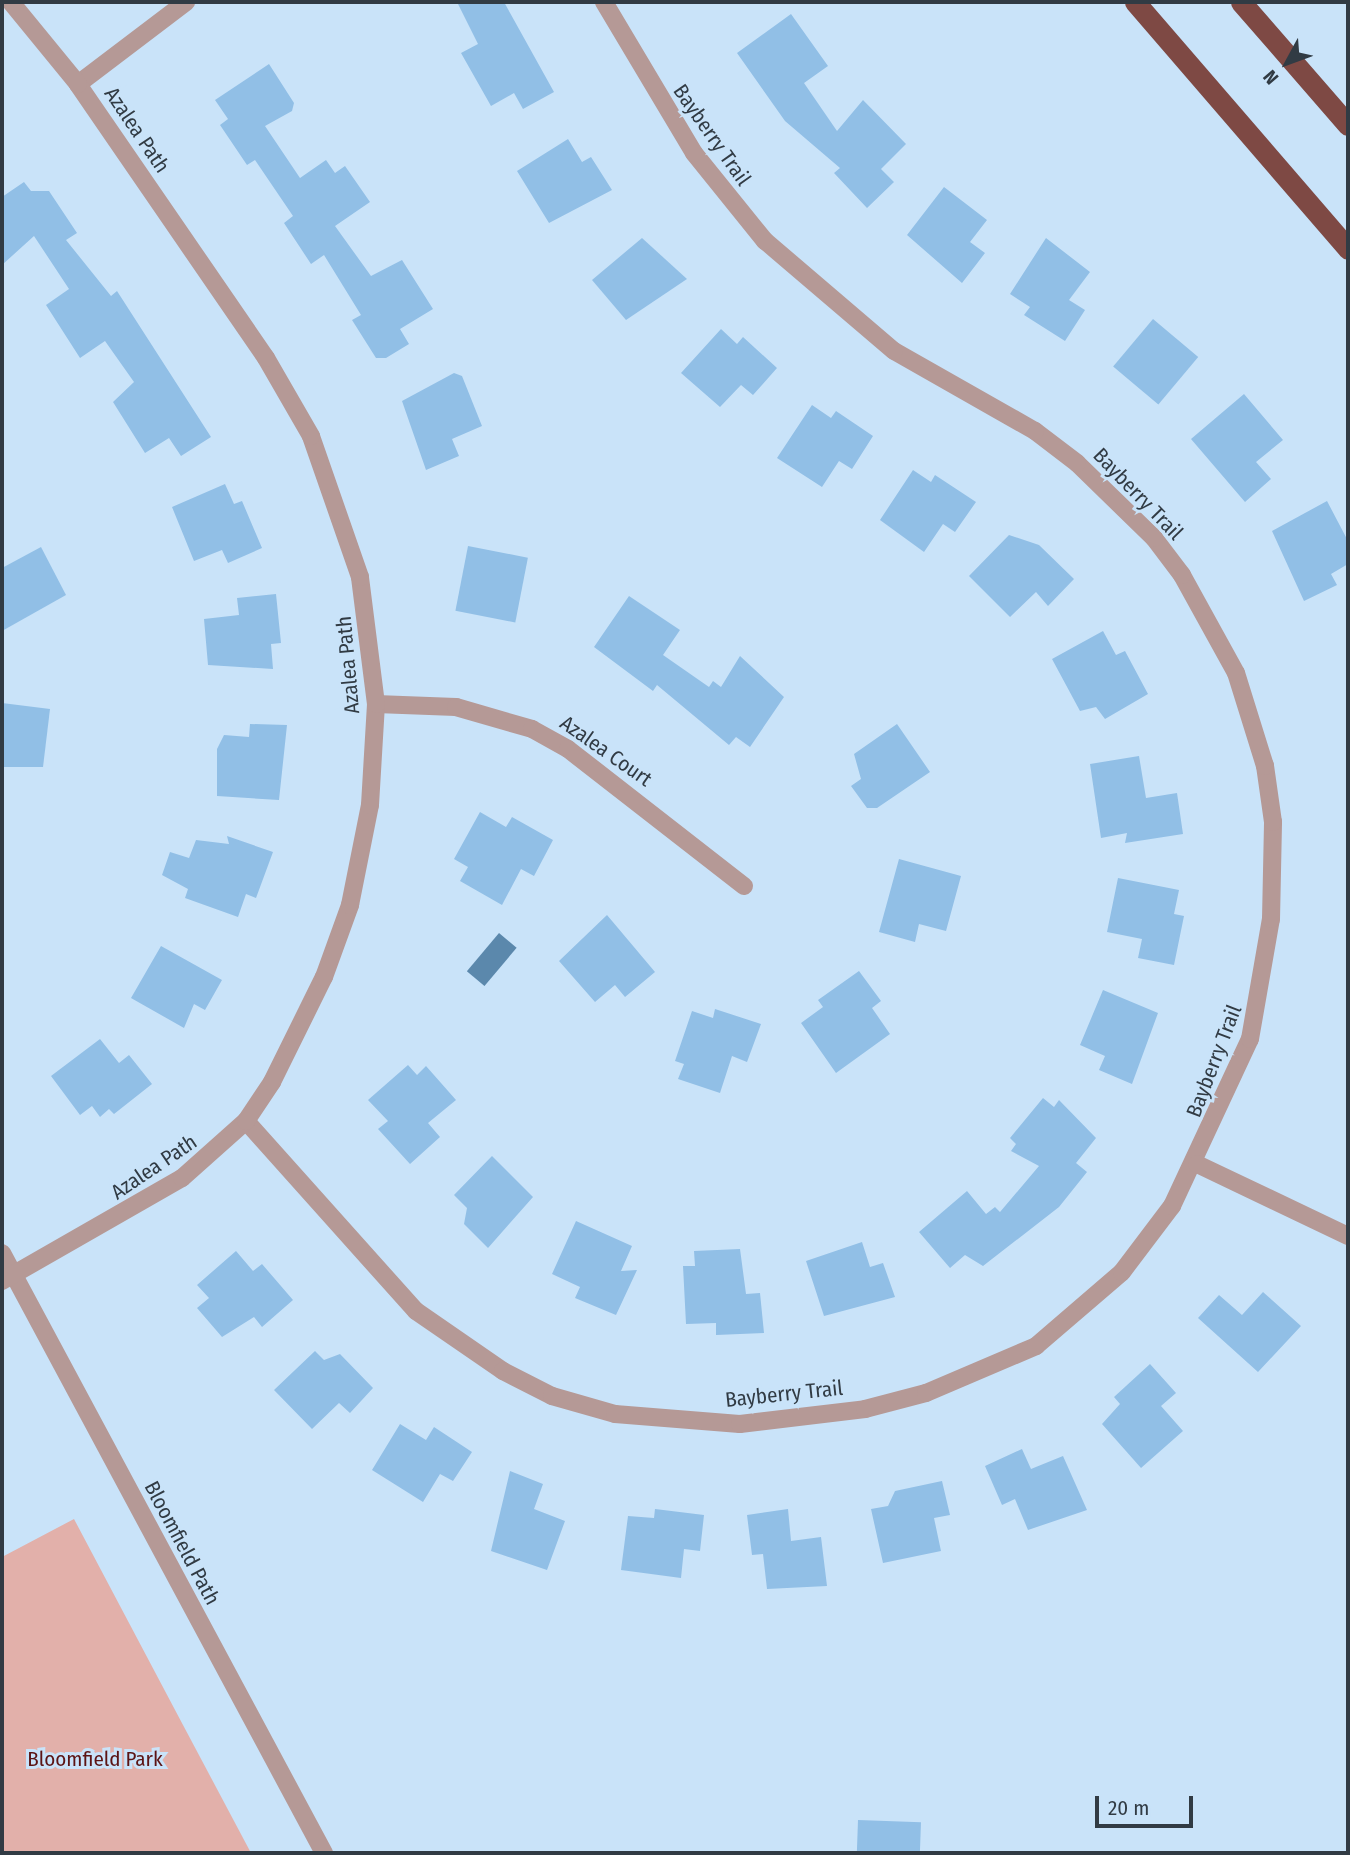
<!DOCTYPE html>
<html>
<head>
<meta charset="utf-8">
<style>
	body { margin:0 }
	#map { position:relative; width:1350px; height:1855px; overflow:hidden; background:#c9e3f9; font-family:"Fira Sans Condensed",sans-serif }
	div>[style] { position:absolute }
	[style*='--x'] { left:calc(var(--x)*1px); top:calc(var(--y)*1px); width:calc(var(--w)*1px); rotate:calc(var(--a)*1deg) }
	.green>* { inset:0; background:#e2b0aa }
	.water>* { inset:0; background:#5b88ac; transform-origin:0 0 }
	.building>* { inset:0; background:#91bfe6; transform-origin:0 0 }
	.street>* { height:18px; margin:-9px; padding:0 9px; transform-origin:9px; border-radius:9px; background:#b59996 }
	.highway>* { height:21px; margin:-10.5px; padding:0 10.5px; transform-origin:10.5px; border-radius:10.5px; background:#7e4944 }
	span { translate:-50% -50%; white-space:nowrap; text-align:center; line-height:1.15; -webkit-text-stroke:6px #c9e3f9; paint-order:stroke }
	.street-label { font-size:21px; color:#313b44 }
	.park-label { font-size:21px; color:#5c1414 }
	.frame { position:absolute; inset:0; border:4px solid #313b44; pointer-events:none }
	.north { position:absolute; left:1252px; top:28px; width:70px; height:70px; -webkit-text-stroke:5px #c9e3f9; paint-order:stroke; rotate:229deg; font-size:19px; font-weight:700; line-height:28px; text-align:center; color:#313b44 }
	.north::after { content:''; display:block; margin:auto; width:24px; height:32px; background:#313b44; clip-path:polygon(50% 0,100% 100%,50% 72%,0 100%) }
	.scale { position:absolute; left:1095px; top:1796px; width:98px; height:32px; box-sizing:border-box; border:4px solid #313b44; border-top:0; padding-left:9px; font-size:21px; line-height:24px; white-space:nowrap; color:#313b44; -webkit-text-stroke:5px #c9e3f9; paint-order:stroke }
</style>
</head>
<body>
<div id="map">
	<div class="green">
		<div style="clip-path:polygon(74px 1519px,183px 1725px,251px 1853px,2px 1853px,2px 1557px)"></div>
	</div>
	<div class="water">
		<div style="left:499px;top:933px;width:23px;height:50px;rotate:40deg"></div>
	</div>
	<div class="building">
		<div style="clip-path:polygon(457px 2px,504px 2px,554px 92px,523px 109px,514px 93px,491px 106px,461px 53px,478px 44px)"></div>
		<div style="clip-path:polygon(791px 14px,828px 66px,804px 83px,837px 131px,863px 100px,906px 144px,881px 169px,894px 182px,867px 208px,834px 173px,840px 168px,785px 121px,737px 53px)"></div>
		<div style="clip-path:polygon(269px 64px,294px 103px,292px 111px,265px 126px,300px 178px,326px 160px,335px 173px,345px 166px,370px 202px,335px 226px,371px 276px,402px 260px,433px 309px,400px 329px,409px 344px,386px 358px,376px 358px,352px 320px,361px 315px,324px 255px,311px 264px,284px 223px,293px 216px,255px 160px,247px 165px,220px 125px,228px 119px,215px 100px)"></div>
		<div style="clip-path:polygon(568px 139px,582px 162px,591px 157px,612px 190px,549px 223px,517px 171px)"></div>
		<div style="clip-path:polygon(24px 182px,31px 191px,49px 191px,77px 233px,66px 240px,111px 296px,117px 291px,211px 437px,181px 456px,169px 438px,145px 453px,113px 402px,134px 382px,105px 341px,80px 358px,46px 305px,69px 289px,34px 236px,2px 265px,2px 197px)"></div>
		<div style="clip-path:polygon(944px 187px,987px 220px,970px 242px,985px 253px,962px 283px,907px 235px)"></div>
		<div style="clip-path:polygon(642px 238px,687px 279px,626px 320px,592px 280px)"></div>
		<div style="clip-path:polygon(1046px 238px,1090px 272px,1069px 300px,1085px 310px,1065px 341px,1024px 315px,1030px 307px,1010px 294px)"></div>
		<div style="left:1153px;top:319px;width:59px;height:62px;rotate:40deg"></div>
		<div style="clip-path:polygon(721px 329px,737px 344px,743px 337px,777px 368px,753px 395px,741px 385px,720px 407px,681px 373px)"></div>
		<div style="clip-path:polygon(454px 373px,462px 376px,482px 426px,452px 439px,459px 456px,426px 470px,402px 401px)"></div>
		<div style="clip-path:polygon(1244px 394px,1283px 440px,1256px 462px,1271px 479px,1245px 502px,1191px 439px)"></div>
		<div style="clip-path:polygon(812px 405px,831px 418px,836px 411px,873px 436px,852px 469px,839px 461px,822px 487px,777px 458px)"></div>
		<div style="clip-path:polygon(913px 470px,931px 482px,935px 475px,976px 502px,955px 532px,943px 524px,924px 552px,880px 520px)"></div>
		<div style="clip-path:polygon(225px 484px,234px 504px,242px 501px,262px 548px,228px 563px,222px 550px,194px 561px,172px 507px)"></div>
		<div style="clip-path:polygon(1327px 501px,1348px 541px,1348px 564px,1331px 574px,1337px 585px,1304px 601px,1272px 531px)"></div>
		<div style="clip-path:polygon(1009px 535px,1039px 545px,1074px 579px,1048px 606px,1036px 592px,1010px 617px,969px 576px)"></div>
		<div style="left:468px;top:546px;width:61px;height:66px;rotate:11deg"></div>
		<div style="clip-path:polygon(41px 547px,66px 595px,2px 631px,2px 568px)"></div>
		<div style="clip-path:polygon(276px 594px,281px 643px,271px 644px,273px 669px,208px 665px,204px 619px,239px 615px,237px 598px)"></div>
		<div style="clip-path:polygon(629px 596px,680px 630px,663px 655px,709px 687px,713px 681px,721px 687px,740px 656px,784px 697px,750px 747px,736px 737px,729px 745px,657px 685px,653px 691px,594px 647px)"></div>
		<div style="clip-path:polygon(1103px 631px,1116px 655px,1125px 651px,1148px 694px,1105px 719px,1096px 707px,1080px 711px,1052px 659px)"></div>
		<div style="clip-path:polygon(2px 703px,50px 709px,43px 767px,2px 767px)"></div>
		<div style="clip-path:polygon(250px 724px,287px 725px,279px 800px,217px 796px,217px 749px,224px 735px,249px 737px)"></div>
		<div style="clip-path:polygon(897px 724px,930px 772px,877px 808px,867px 808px,851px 786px,861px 779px,854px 754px)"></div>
		<div style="clip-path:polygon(1139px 756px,1146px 798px,1177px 793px,1183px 834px,1125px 843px,1127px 833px,1101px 838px,1090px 764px)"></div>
		<div style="clip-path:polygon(480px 812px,506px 827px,512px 817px,553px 840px,534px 876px,521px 869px,502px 905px,460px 881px,468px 867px,454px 859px)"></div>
		<div style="clip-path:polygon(227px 836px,273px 852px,256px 898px,246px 894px,238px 917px,185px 898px,188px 889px,162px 875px,170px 852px,189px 858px,196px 840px,229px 844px)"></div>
		<div style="clip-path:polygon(899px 859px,961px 876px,946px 931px,919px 924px,915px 942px,879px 932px)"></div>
		<div style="clip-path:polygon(1118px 878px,1179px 890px,1174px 914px,1184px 916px,1174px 965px,1138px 958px,1142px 939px,1107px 932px)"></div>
		<div style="clip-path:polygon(607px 915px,655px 972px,625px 997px,615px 985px,595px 1002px,559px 961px)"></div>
		<div style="clip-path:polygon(161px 946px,222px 980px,205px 1010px,194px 1004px,184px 1028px,131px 998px)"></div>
		<div style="clip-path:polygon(859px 971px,881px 1001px,872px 1008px,890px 1034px,836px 1073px,801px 1023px,823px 1007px,818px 1000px)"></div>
		<div style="clip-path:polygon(1103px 990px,1158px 1013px,1132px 1084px,1099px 1070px,1105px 1056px,1080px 1045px)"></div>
		<div style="clip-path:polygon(715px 1009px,761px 1024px,747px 1062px,732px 1056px,720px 1093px,678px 1079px,684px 1064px,675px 1061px,692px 1011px,713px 1018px)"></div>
		<div style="clip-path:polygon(100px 1039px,119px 1063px,129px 1055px,152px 1084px,114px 1114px,109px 1109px,100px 1117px,92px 1106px,80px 1115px,51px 1076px)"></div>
		<div style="clip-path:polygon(408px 1065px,417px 1075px,426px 1066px,456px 1100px,428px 1123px,440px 1137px,410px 1164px,378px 1129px,388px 1121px,368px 1100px)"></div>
		<div style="clip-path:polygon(1043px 1098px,1054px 1107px,1059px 1100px,1096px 1138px,1076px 1163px,1087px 1172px,1059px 1207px,983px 1266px,965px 1255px,950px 1268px,919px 1232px,967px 1191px,986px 1214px,995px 1207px,1000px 1212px,1039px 1166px,1011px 1151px,1016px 1144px,1010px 1138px)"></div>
		<div style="clip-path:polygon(492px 1156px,533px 1197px,488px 1248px,464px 1224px,467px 1208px,454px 1195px)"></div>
		<div style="clip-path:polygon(576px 1221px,632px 1246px,621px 1271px,637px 1270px,616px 1315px,575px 1298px,580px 1287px,552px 1274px)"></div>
		<div style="clip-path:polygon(862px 1242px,870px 1267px,883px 1263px,895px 1297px,824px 1316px,806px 1261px)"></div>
		<div style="clip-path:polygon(740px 1249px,746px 1294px,760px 1293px,764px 1333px,716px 1335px,716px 1323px,686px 1324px,683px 1266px,695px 1266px,694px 1251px)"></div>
		<div style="clip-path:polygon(236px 1251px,253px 1271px,262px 1264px,293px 1300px,262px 1327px,254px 1317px,222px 1337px,197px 1308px,209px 1298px,197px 1285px)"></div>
		<div style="clip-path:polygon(1263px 1292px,1301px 1326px,1258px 1372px,1198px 1318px,1219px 1295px,1242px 1315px)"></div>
		<div style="clip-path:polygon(315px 1351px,324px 1360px,340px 1354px,373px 1388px,350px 1413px,339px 1403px,312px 1429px,274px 1390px)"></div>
		<div style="clip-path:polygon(1150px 1364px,1176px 1393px,1161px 1406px,1183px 1431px,1141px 1468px,1102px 1424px,1120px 1404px,1114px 1397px)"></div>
		<div style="clip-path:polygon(400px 1424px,426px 1440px,434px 1427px,472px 1452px,453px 1481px,440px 1474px,423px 1502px,372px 1470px)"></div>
		<div style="clip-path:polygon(1022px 1449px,1031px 1469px,1063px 1456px,1087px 1510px,1028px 1530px,1015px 1499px,1002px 1505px,985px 1466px)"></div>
		<div style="clip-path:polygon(510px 1471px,543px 1484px,534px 1509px,565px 1521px,547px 1570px,491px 1551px)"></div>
		<div style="clip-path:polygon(942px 1481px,950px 1515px,934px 1518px,941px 1551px,883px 1563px,871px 1509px,888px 1506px,895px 1491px)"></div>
		<div style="clip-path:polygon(655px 1509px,704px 1515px,700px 1551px,684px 1549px,681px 1578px,621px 1570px,628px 1516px,654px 1518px)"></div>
		<div style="clip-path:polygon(788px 1509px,791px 1541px,821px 1537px,827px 1586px,767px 1589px,763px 1554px,752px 1555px,747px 1515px)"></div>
		<div style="left:858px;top:1820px;width:63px;height:33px;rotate:2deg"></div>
	</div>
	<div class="street">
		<div style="--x:78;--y:84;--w:136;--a:-37.2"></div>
		<div style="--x:376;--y:704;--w:80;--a:2.1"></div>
		<div style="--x:456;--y:707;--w:79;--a:16.1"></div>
		<div style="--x:532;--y:729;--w:41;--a:29.1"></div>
		<div style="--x:568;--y:749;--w:223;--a:37.9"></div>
		<div style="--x:246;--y:1121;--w:255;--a:48.2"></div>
		<div style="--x:416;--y:1311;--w:106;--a:34.6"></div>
		<div style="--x:503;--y:1371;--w:55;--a:27"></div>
		<div style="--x:552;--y:1396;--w:66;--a:15.9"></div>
		<div style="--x:615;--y:1414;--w:125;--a:4.6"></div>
		<div style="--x:740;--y:1424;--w:126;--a:-6.8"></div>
		<div style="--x:865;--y:1409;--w:63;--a:-14.7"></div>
		<div style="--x:926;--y:1393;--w:120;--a:-23.1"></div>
		<div style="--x:1036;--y:1346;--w:113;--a:-40.7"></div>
		<div style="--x:1122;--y:1272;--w:83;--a:-52.9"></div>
		<div style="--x:1172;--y:1206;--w:184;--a:-65"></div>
		<div style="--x:1250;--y:1039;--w:122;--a:-80.1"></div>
		<div style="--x:1271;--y:919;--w:97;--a:-88.8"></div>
		<div style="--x:1273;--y:822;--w:57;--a:-98.1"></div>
		<div style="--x:1265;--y:766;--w:97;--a:-107.3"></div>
		<div style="--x:1236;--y:673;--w:112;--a:-118.9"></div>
		<div style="--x:1182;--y:575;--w:46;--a:-127.1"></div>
		<div style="--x:1154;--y:538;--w:107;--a:-135.8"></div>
		<div style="--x:1077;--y:463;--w:53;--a:-142.7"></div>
		<div style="--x:1035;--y:431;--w:162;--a:-150.4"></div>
		<div style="--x:894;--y:351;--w:170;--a:-139.5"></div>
		<div style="--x:765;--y:241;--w:113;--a:-128.9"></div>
		<div style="--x:694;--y:153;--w:176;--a:-120.8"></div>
		<div style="--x:1197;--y:1164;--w:167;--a:25.5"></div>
		<div style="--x:2;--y:1253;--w:681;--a:61.78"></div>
		<div style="--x:2;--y:1281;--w:207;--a:-29.8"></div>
		<div style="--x:182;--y:1178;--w:86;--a:-41.7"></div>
		<div style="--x:246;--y:1121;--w:47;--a:-56.3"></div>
		<div style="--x:272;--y:1082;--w:117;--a:-63.7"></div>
		<div style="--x:324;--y:977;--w:77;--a:-70.1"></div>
		<div style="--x:350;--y:905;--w:102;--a:-78.7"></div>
		<div style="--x:370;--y:805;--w:101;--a:-86.6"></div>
		<div style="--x:376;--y:704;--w:128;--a:-97.2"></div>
		<div style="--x:360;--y:577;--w:149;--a:-109.2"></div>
		<div style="--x:311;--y:436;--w:90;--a:-120"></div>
		<div style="--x:266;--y:358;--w:332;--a:-124.5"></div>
		<div style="--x:78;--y:84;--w:106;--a:-129.3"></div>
	</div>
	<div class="highway">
		<div style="--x:1135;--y:2;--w:326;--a:49.2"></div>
		<div style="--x:1241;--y:2;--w:163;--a:49"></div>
	</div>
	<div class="street-label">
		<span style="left:137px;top:130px;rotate:56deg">Azalea Path</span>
		<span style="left:712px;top:135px;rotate:55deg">Bayberry Trail</span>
		<span style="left:1138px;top:494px;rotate:46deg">Bayberry Trail</span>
		<span style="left:348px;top:665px;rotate:-95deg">Azalea Path</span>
		<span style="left:606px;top:751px;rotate:35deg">Azalea Court</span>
		<span style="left:1214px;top:1061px;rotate:-69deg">Bayberry Trail</span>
		<span style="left:154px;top:1167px;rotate:-34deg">Azalea Path</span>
		<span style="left:784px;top:1394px;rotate:-6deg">Bayberry Trail</span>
		<span style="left:182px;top:1543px;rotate:62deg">Bloomfield Path</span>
	</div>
	<div class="park-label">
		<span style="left:95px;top:1759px">Bloomfield Park</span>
	</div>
	<div class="frame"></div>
	<div class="north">N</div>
	<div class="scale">20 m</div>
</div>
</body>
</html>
